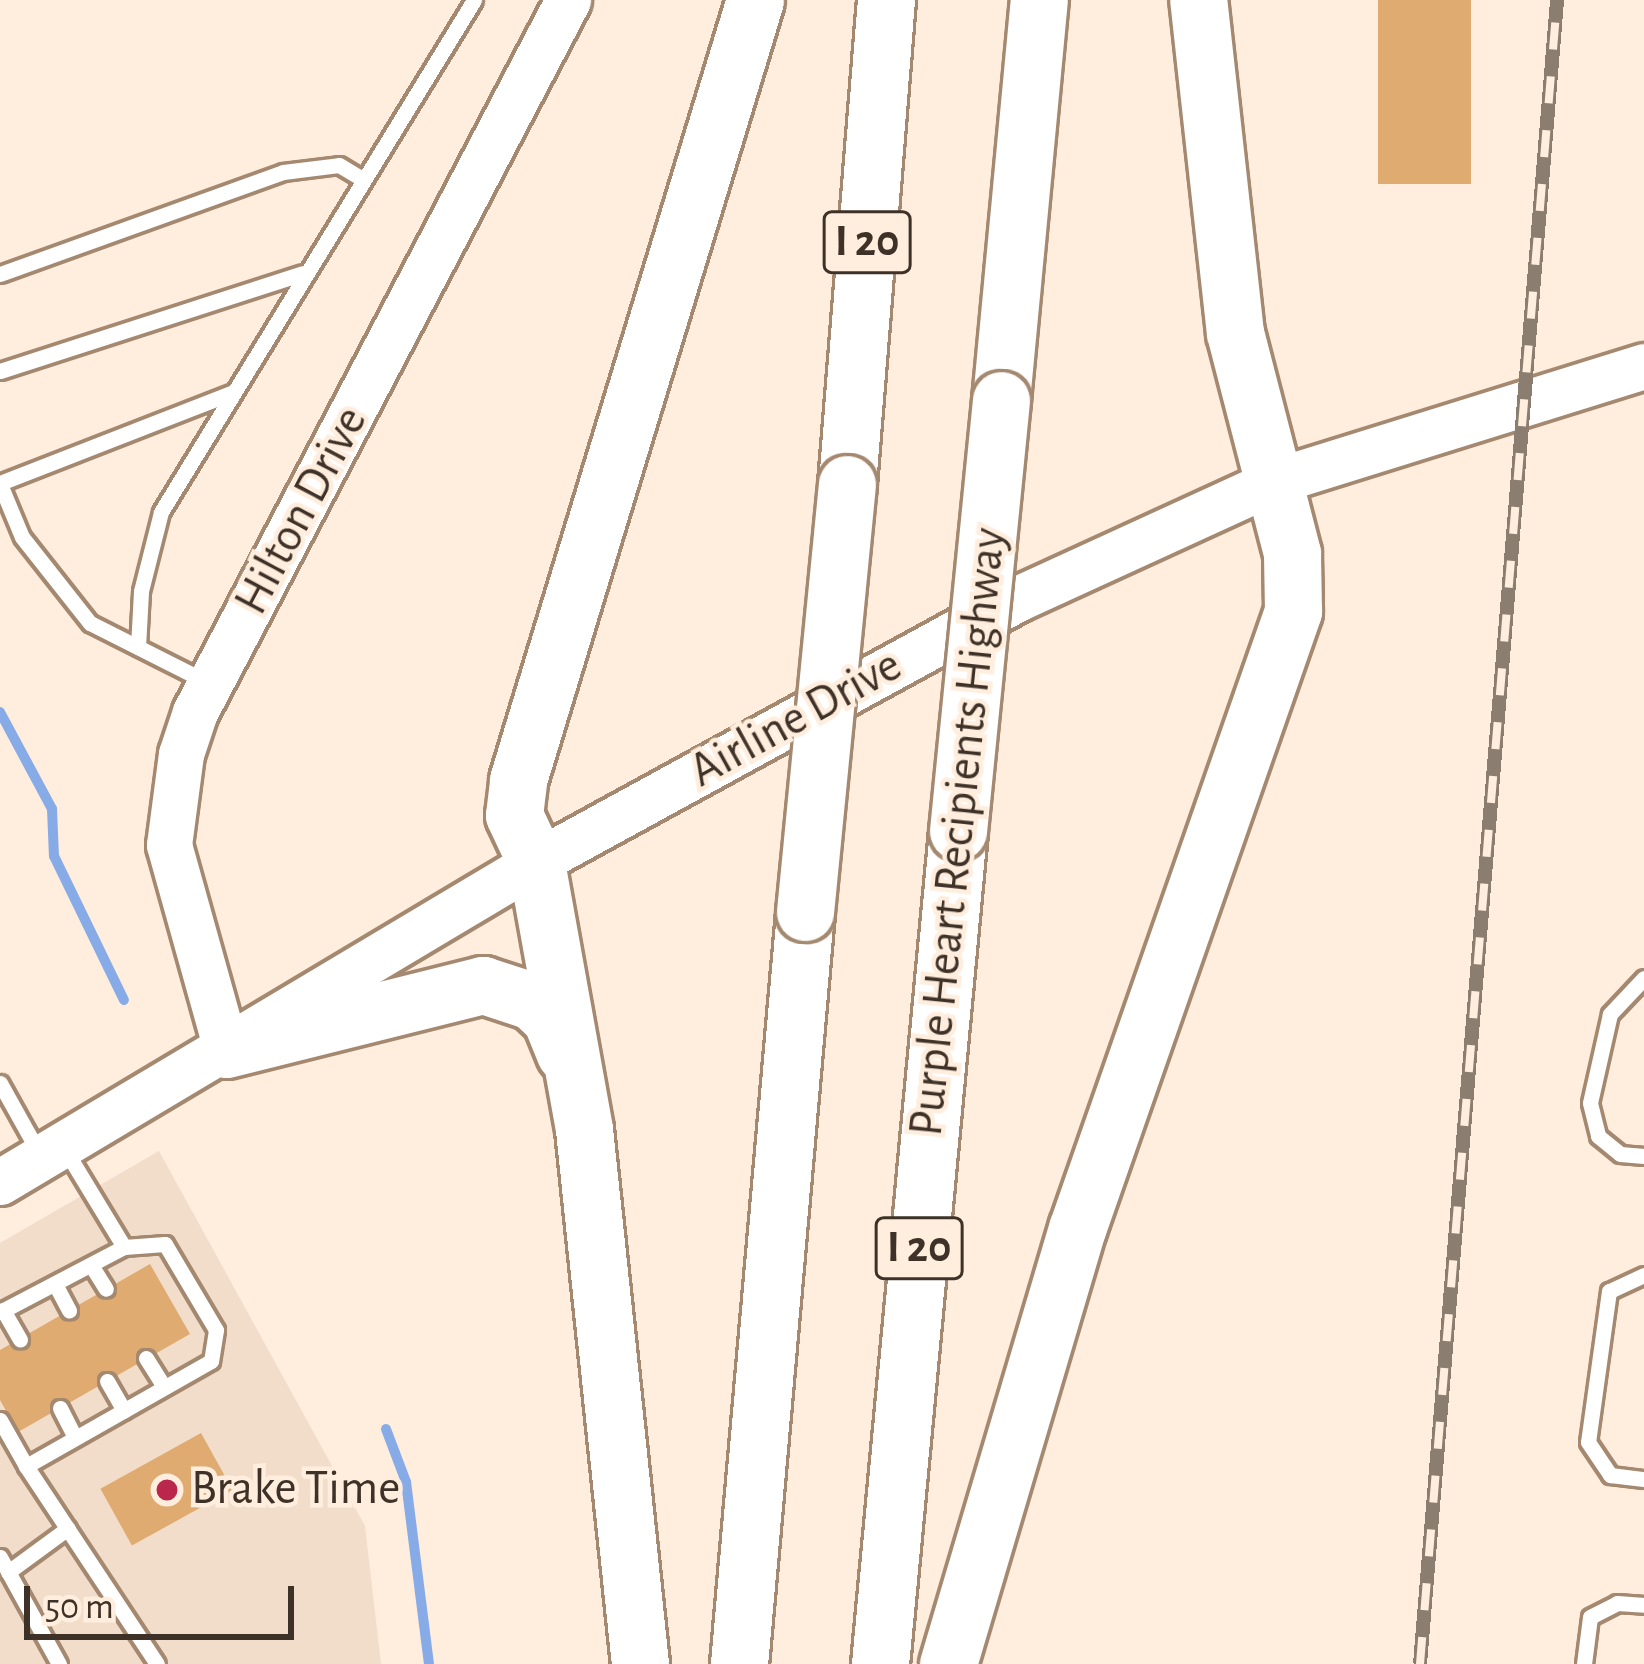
<!DOCTYPE html>
<html>
<head>
<meta charset="utf-8">
<style>
	body { margin:0 }
	#map { position:relative; width:1644px; height:1664px; overflow:hidden; background:#ffeddd; font-family:"Alegreya Sans",sans-serif }
	div>[style] { position:absolute }
	[style*='--x'] { left:calc(var(--x)*1px); top:calc(var(--y)*1px); width:calc(var(--w)*1px); rotate:calc(var(--a)*1deg) }
	.built>* { inset:0; background:#f2ddca }
	.stream>* { height:10px; margin:-5px; padding:0 5px; transform-origin:5px; border-radius:5px; background:#86abe7 }
	.building>* { inset:0; background:#dfab71; transform-origin:0 0 }
	.roads { filter:drop-shadow(3px 0 #a48970) drop-shadow(-3px 0 #a48970) drop-shadow(0 3px #a48970) drop-shadow(0 -3px #a48970) }
	.lane>* { height:15px; margin:-7.5px; padding:0 7.5px; transform-origin:7.5px; border-radius:7.5px; background:#fff }
	.secondary>* { height:45px; margin:-22.5px; padding:0 22.5px; transform-origin:22.5px; border-radius:22.5px; background:#fff }
	.highway>* { height:57px; margin:-28.5px; padding:0 28.5px; transform-origin:28.5px; border-radius:28.5px; background:#fff }
	.rail>* { height:14px; margin-top:-7px; transform-origin:0; background:repeating-linear-gradient(90deg,#ffeddd 0 27px,#8b7d70 0 54px); box-sizing:border-box; border-block:3px solid #8b7d70 }
	.bridges { filter:drop-shadow(3px 0 #a48970) drop-shadow(-3px 0 #a48970) drop-shadow(0 3px #a48970) drop-shadow(0 -3px #a48970) }
	.highway-bridge>* { height:57px; margin:-28.5px; padding:0 28.5px; transform-origin:28.5px; border-radius:28.5px; background:#fff }
	.dots>* { width:33px; height:33px; translate:-50% -50%; box-sizing:border-box; border:6px solid #ffeddd; border-radius:50% }
	span { translate:-50% -50%; white-space:nowrap; text-align:center; line-height:1.15; -webkit-text-stroke:9px #ffeddd; paint-order:stroke }
	.shield-label span { padding:3px 9px; background:#ffeddd; border:3px solid; border-radius:9px; -webkit-text-stroke-width:0 }
	.shield-label { font-size:45px; color:#3e3228; font-weight:700 }
	.street-label { font-size:48px; color:#3e3228 }
	.poi-label { font-size:48px; color:#3e3228 }
	.left { translate:0 -50%; text-align:left }
	.scale { position:absolute; left:24px; top:1586px; width:270px; height:54px; box-sizing:border-box; border:6px solid #3e3228; border-top:0; padding-left:15px; font-size:36px; line-height:42px; white-space:nowrap; color:#3e3228; -webkit-text-stroke:9px #ffeddd; paint-order:stroke }
</style>
</head>
<body>
<div id="map">
	<div class="built">
		<div style="clip-path:polygon(159px 1151px,365px 1526px,381px 1664px,0 1664px,0 1243px)"></div>
	</div>
	<div class="stream">
		<div style="--x:0;--y:712;--w:110;--a:61.8"></div>
		<div style="--x:52;--y:809;--w:47;--a:87.6"></div>
		<div style="--x:54;--y:856;--w:160;--a:64.1"></div>
		<div style="--x:386;--y:1429;--w:57;--a:69.3"></div>
		<div style="--x:406;--y:1482;--w:183;--a:82.8"></div>
	</div>
	<div class="building">
		<div style="left:1378px;top:0;width:93px;height:184px"></div>
		<div style="clip-path:polygon(150px 1264px,190px 1334px,18px 1432px,0 1400px,0 1350px)"></div>
		<div style="left:201px;top:1433px;width:65px;height:115px;rotate:61deg"></div>
	</div>
	<div class="roads">
		<div class="lane">
			<div style="--x:0;--y:274;--w:301;--a:-19.8"></div>
			<div style="--x:283;--y:172;--w:56;--a:-7.1"></div>
			<div style="--x:339;--y:165;--w:26;--a:31"></div>
			<div style="--x:0;--y:371;--w:318;--a:-17.9"></div>
			<div style="--x:0;--y:483;--w:248;--a:-21.3"></div>
			<div style="--x:0;--y:484;--w:57;--a:67.5"></div>
			<div style="--x:22;--y:537;--w:110;--a:51.7"></div>
			<div style="--x:90;--y:623;--w:131;--a:26.8"></div>
			<div style="--x:138;--y:647;--w:56;--a:-86.9"></div>
			<div style="--x:141;--y:591;--w:81;--a:-75.8"></div>
			<div style="--x:161;--y:512;--w:600;--a:-58.56"></div>
			<div style="--x:1644;--y:978;--w:50;--a:133.4"></div>
			<div style="--x:1610;--y:1014;--w:91;--a:102.7"></div>
			<div style="--x:1590;--y:1103;--w:34;--a:76"></div>
			<div style="--x:1598;--y:1136;--w:28;--a:39"></div>
			<div style="--x:1620;--y:1154;--w:24;--a:5"></div>
			<div style="--x:0;--y:1083;--w:82;--a:60.9"></div>
			<div style="--x:64;--y:1148;--w:116;--a:58.8"></div>
			<div style="--x:124;--y:1247;--w:41;--a:-4.2"></div>
			<div style="--x:165;--y:1244;--w:100;--a:59.3"></div>
			<div style="--x:216;--y:1330;--w:31;--a:99"></div>
			<div style="--x:211;--y:1361;--w:213;--a:150.4"></div>
			<div style="--x:26;--y:1466;--w:237;--a:56.5"></div>
			<div style="--x:91;--y:1265;--w:28;--a:58"></div>
			<div style="--x:1644;--y:1275;--w:38;--a:155"></div>
			<div style="--x:1609;--y:1291;--w:152;--a:97.9"></div>
			<div style="--x:1588;--y:1442;--w:40;--a:56"></div>
			<div style="--x:1610;--y:1475;--w:34;--a:7"></div>
			<div style="--x:55;--y:1284;--w:30;--a:62"></div>
			<div style="--x:3;--y:1310;--w:34;--a:60"></div>
			<div style="--x:0;--y:1312;--w:140;--a:-27.7"></div>
			<div style="--x:146;--y:1358;--w:34;--a:58"></div>
			<div style="--x:107;--y:1381;--w:34;--a:60"></div>
			<div style="--x:60;--y:1408;--w:33;--a:63"></div>
			<div style="--x:0;--y:1420;--w:53;--a:60.5"></div>
			<div style="--x:0;--y:1557;--w:122;--a:61.1"></div>
			<div style="--x:8;--y:1572;--w:74;--a:-36.3"></div>
			<div style="--x:1584;--y:1664;--w:47;--a:-82.7"></div>
			<div style="--x:1590;--y:1617;--w:30;--a:-27"></div>
			<div style="--x:1617;--y:1603;--w:27;--a:4"></div>
		</div>
		<div class="secondary">
			<div style="--x:226;--y:1049;--w:212;--a:-105.6"></div>
			<div style="--x:169;--y:845;--w:92;--a:-82.5"></div>
			<div style="--x:181;--y:754;--w:44;--a:-71.6"></div>
			<div style="--x:195;--y:712;--w:804;--a:-62.35"></div>
			<div style="--x:0;--y:1182;--w:624;--a:-30.84"></div>
			<div style="--x:536;--y:862;--w:548;--a:-28.67"></div>
			<div style="--x:1017;--y:599;--w:284;--a:-24.6"></div>
			<div style="--x:1275;--y:481;--w:387;--a:-17.3"></div>
		</div>
		<div class="highway">
			<div style="--x:1001;--y:400;--w:402;--a:-84.6"></div>
			<div style="--x:847;--y:484;--w:486;--a:-85.4"></div>
			<div style="--x:226;--y:1049;--w:265;--a:-14"></div>
			<div style="--x:483;--y:985;--w:52;--a:18.1"></div>
			<div style="--x:532;--y:1001;--w:26;--a:43"></div>
			<div style="--x:551;--y:1019;--w:37;--a:68"></div>
			<div style="--x:640;--y:1664;--w:538;--a:-95.98"></div>
			<div style="--x:584;--y:1129;--w:271;--a:-100.2"></div>
			<div style="--x:536;--y:862;--w:52;--a:-115.1"></div>
			<div style="--x:514;--y:815;--w:35;--a:-83"></div>
			<div style="--x:518;--y:780;--w:815;--a:-73.1"></div>
			<div style="--x:739;--y:1664;--w:755;--a:-84.98"></div>
			<div style="--x:880;--y:1664;--w:837;--a:-84.65"></div>
			<div style="--x:948;--y:1664;--w:454;--a:-73.5"></div>
			<div style="--x:1077;--y:1229;--w:655;--a:-70.73"></div>
			<div style="--x:1293;--y:611;--w:58;--a:-91"></div>
			<div style="--x:1292;--y:553;--w:227;--a:-104.5"></div>
			<div style="--x:1235;--y:333;--w:335;--a:-96.3"></div>
		</div>
	</div>
	<div class="rail">
		<div style="--x:1420;--y:1664;--w:1670;--a:-85.29"></div>
	</div>
	<div class="bridges">
		<div class="highway-bridge">
			<div style="--x:958;--y:831;--w:433;--a:-84.3"></div>
			<div style="--x:805;--y:912;--w:430;--a:-84.4"></div>
		</div>
	</div>
	<div class="dots">
		<div style="left:167px;top:1490px;background:#b9284c"></div>
	</div>
	<div class="shield-label">
		<span style="left:867px;top:242px">I 20</span>
		<span style="left:919px;top:1248px">I 20</span>
	</div>
	<div class="street-label">
		<span style="left:302px;top:511px;rotate:-62deg">Hilton Drive</span>
		<span style="left:796px;top:719px;rotate:-29deg">Airline Drive</span>
		<span style="left:959px;top:832px;rotate:-84deg">Purple Heart Recipients Highway</span>
	</div>
	<div class="poi-label">
		<span class="left" style="left:191px;top:1490px">Brake Time</span>
	</div>
	<div class="scale">50 m</div>
</div>
</body>
</html>
